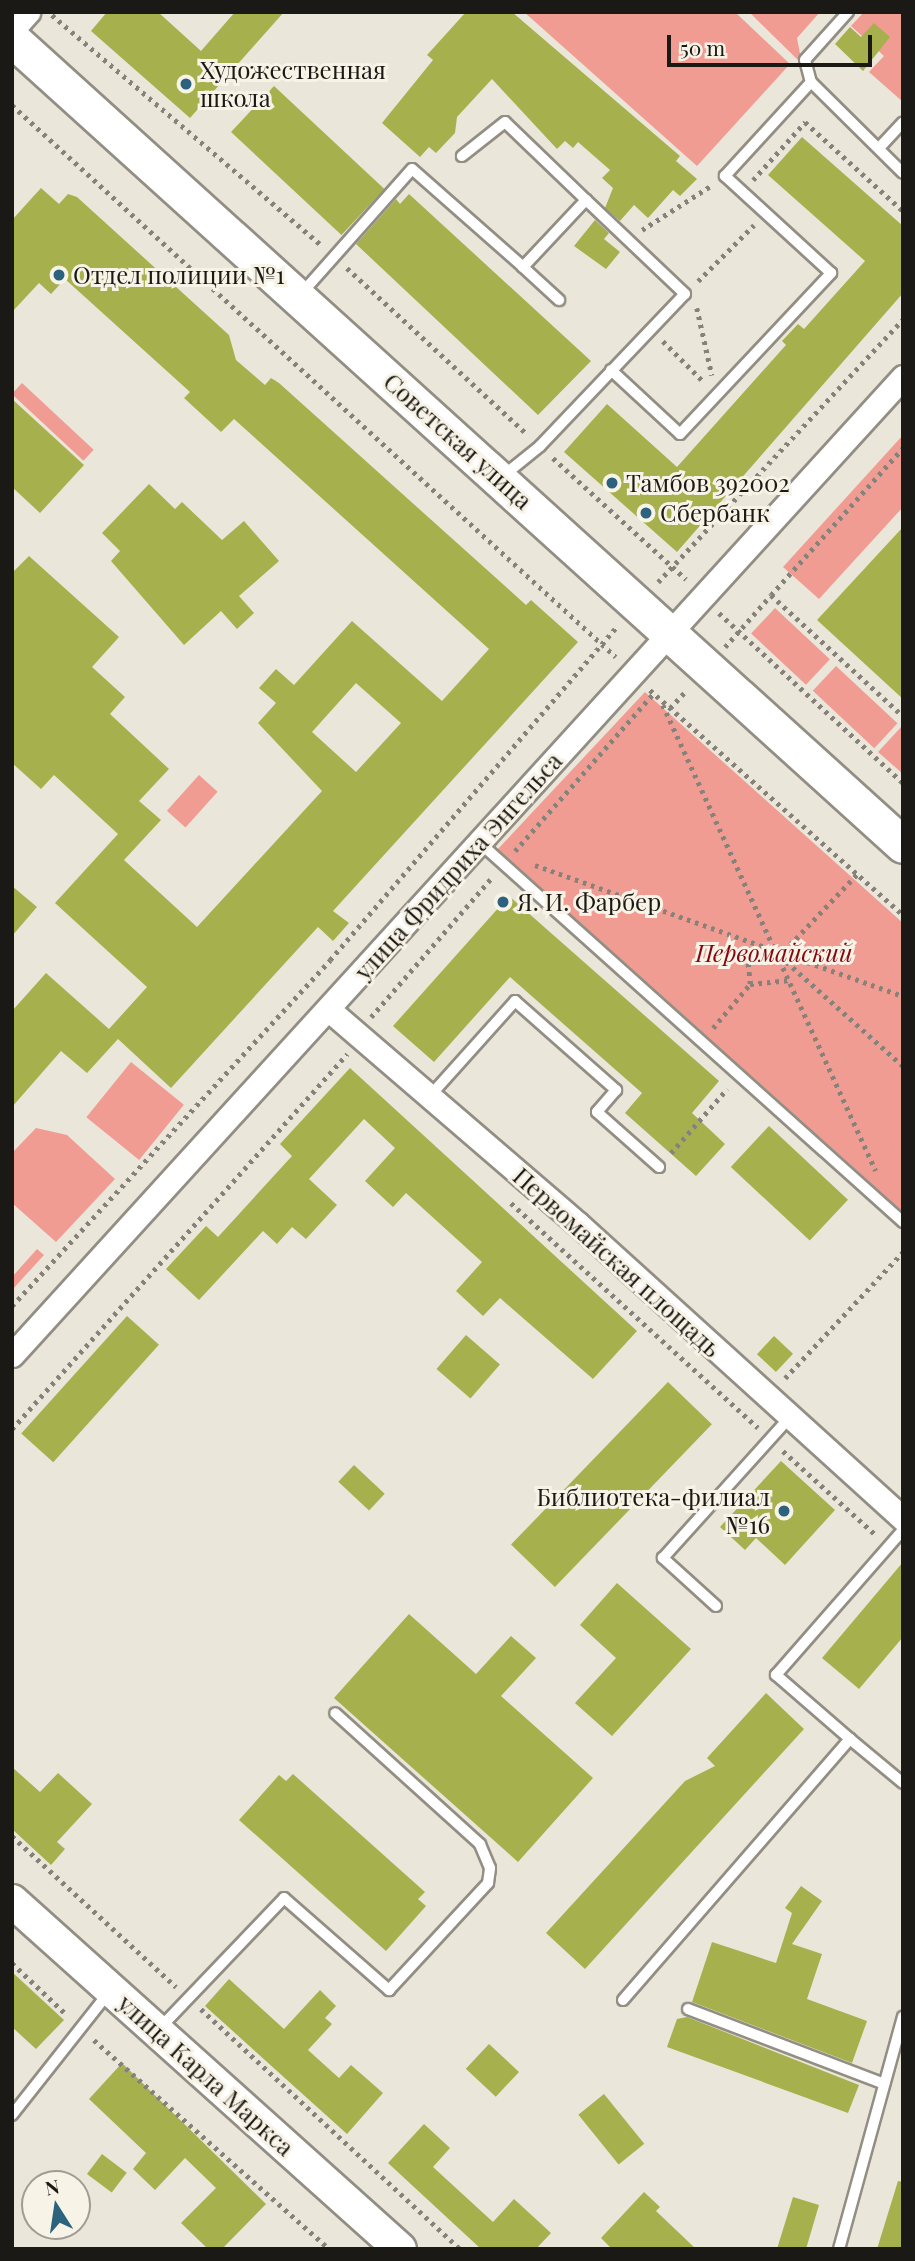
<!DOCTYPE html>
<html>
<head>
<meta charset="utf-8">
<style>
	body { margin:0 }
	#map { position:relative; width:915px; height:2261px; overflow:hidden; background:#ebe6da; font-family:"Playfair Display",serif }
	div>[style] { position:absolute }
	[style*='--x'] { left:calc(var(--x)*1px); top:calc(var(--y)*1px); width:calc(var(--w)*1px); rotate:calc(var(--a)*1deg) }
	.green>* { inset:0; background:#f19c93; transform-origin:0 0 }
	.building>* { inset:0; background:#a6b14d; transform-origin:0 0 }
	.path>* { height:4.5px; margin-top:-2.25px; transform-origin:0; background:repeating-linear-gradient(90deg,#86827a 0 3.5px,transparent 0 8.5px) }
	.roads { filter:drop-shadow(2px 0 #938e83) drop-shadow(-2px 0 #938e83) drop-shadow(0 2px #938e83) drop-shadow(0 -2px #938e83) }
	.lane>* { height:10px; margin:-5px; padding:0 5px; transform-origin:5px; border-radius:5px; background:#fff }
	.street>* { height:23px; margin:-11.5px; padding:0 11.5px; transform-origin:11.5px; border-radius:11.5px; background:#fff }
	.secondary>* { height:32px; margin:-16px; padding:0 16px; transform-origin:16px; border-radius:16px; background:#fff }
	.primary>* { height:35px; margin:-17.5px; padding:0 17.5px; transform-origin:17.5px; border-radius:17.5px; background:#fff }
	.dots>* { width:19px; height:19px; translate:-50% -50%; box-sizing:border-box; border:4px solid #f8f3e7; border-radius:50% }
	span { translate:-50% -50%; white-space:nowrap; text-align:center; line-height:1.15; -webkit-text-stroke:6px #f8f3e7; paint-order:stroke }
	.poi-label { font-size:24px; color:#1b1915 }
	.left { translate:0 -50%; text-align:left }
	.right { translate:-100% -50%; text-align:right }
	.street-label { font-size:24px; color:#1b1915 }
	.park-label { font-size:24px; color:#86060e; font-style:italic }
	.frame { position:absolute; inset:0; border:14px solid #1b1915; pointer-events:none }
	.north { position:absolute; left:21px; top:2170px; width:70px; height:70px; box-sizing:border-box; background:#f8f3e7; border:2px solid #a09c93; border-radius:50%; rotate:348deg; font-size:19px; font-weight:700; line-height:28px; text-align:center; color:#1b1915 }
	.north::after { content:''; display:block; margin:auto; width:24px; height:32px; background:#2c627e; clip-path:polygon(50% 0,100% 100%,50% 72%,0 100%) }
	.scale { position:absolute; left:667px; top:35px; width:205px; height:32px; box-sizing:border-box; border:4px solid #1b1915; border-top:0; padding-left:9px; font-size:21px; line-height:24px; white-space:nowrap; color:#1b1915; -webkit-text-stroke:5px #f8f3e7; paint-order:stroke }
</style>
</head>
<body>
<div id="map">
	<div class="green">
		<div style="clip-path:polygon(524px 12px,735px 12px,790px 64px,697px 166px)"></div>
		<div style="clip-path:polygon(749px 12px,820px 12px,797px 38px,802px 64px)"></div>
		<div style="clip-path:polygon(864px 12px,903px 12px,903px 102px,869px 72px,884px 56px,851px 26px)"></div>
		<div style="left:22px;top:383px;width:98px;height:15px;rotate:43deg"></div>
		<div style="clip-path:polygon(903px 435px,903px 507px,819px 599px,783px 567px)"></div>
		<div style="left:775px;top:608px;width:75px;height:35px;rotate:43deg"></div>
		<div style="left:836px;top:666px;width:84px;height:34px;rotate:43deg"></div>
		<div style="clip-path:polygon(645px 692px,903px 923px,903px 1212px,498px 849px)"></div>
		<div style="clip-path:polygon(902px 726px,903px 727px,903px 774px,878px 752px)"></div>
		<div style="left:199px;top:775px;width:25px;height:48px;rotate:42deg"></div>
		<div style="left:131px;top:1062px;width:68px;height:71px;rotate:39deg"></div>
		<div style="clip-path:polygon(36px 1128px,67px 1135px,115px 1179px,56px 1242px,12px 1203px,12px 1153px)"></div>
		<div style="clip-path:polygon(37px 1249px,44px 1255px,12px 1290px,12px 1277px)"></div>
	</div>
	<div class="building">
		<div style="clip-path:polygon(107px 12px,158px 12px,201px 51px,235px 12px,284px 12px,190px 118px,91px 31px)"></div>
		<div style="clip-path:polygon(466px 12px,512px 12px,680px 156px,676px 161px,697px 179px,680px 196px,673px 190px,648px 218px,634px 205px,620px 221px,605px 208px,613px 188px,602px 178px,610px 170px,578px 142px,573px 148px,565px 141px,557px 149px,492px 79px,457px 117px,455px 133px,436px 153px,429px 147px,420px 157px,382px 123px,433px 60px,427px 55px)"></div>
		<div style="clip-path:polygon(874px 23px,890px 37px,863px 71px,835px 44px,850px 27px,861px 37px)"></div>
		<div style="left:274px;top:86px;width:151px;height:63px;rotate:43deg"></div>
		<div style="clip-path:polygon(802px 137px,903px 226px,903px 293px,677px 552px,564px 452px,607px 404px,677px 467px,786px 345px,782px 341px,798px 324px,804px 329px,865px 261px,768px 175px)"></div>
		<div style="clip-path:polygon(evenodd,41px 188px,59px 204px,68px 194px,77px 197px,229px 335px,236px 360px,265px 385px,271px 378px,279px 383px,526px 605px,531px 600px,578px 642px,333px 911px,349px 923px,333px 941px,318px 927px,171px 1088px,118px 1039px,87px 1073px,61px 1051px,12px 1107px,12px 1011px,46px 973px,109px 1029px,147px 987px,55px 903px,118px 834px,54px 775px,41px 789px,12px 763px,12px 573px,29px 556px,119px 637px,92px 667px,125px 697px,110px 714px,169px 769px,139px 801px,161px 820px,124px 860px,197px 927px,322px 791px,258px 723px,276px 703px,259px 688px,276px 669px,294px 685px,352px 621px,442px 701px,489px 649px,234px 419px,221px 432px,184px 398px,190px 392px,65px 279px,51px 294px,39px 283px,12px 312px,12px 220px,41px 188px,356px 683px,401px 723px,356px 772px,312px 732px,356px 683px)"></div>
		<div style="clip-path:polygon(409px 194px,591px 361px,538px 415px,356px 244px,396px 199px,400px 204px)"></div>
		<div style="clip-path:polygon(595px 220px,609px 233px,604px 239px,620px 252px,606px 269px,574px 246px)"></div>
		<div style="clip-path:polygon(12px 399px,84px 465px,40px 513px,12px 487px)"></div>
		<div style="clip-path:polygon(149px 484px,175px 509px,182px 502px,222px 540px,244px 521px,279px 561px,239px 596px,254px 613px,237px 629px,221px 611px,184px 645px,111px 561px,120px 551px,102px 533px)"></div>
		<div style="clip-path:polygon(903px 527px,903px 699px,817px 620px)"></div>
		<div style="clip-path:polygon(12px 886px,37px 907px,12px 936px)"></div>
		<div style="clip-path:polygon(509px 896px,719px 1081px,692px 1113px,725px 1144px,696px 1176px,625px 1113px,642px 1093px,510px 977px,434px 1062px,393px 1026px)"></div>
		<div style="clip-path:polygon(350px 1068px,637px 1331px,593px 1379px,500px 1298px,483px 1316px,456px 1291px,482px 1262px,406px 1193px,393px 1207px,365px 1181px,395px 1148px,364px 1119px,309px 1179px,337px 1205px,306px 1239px,292px 1227px,277px 1244px,263px 1231px,199px 1300px,166px 1269px,206px 1226px,218px 1237px,292px 1156px,280px 1144px)"></div>
		<div style="left:769px;top:1126px;width:108px;height:56px;rotate:43deg"></div>
		<div style="left:127px;top:1316px;width:43px;height:158px;rotate:42deg"></div>
		<div style="left:466px;top:1335px;width:45px;height:45px;rotate:41deg"></div>
		<div style="left:774px;top:1336px;width:26px;height:25px;rotate:43deg"></div>
		<div style="left:668px;top:1382px;width:61px;height:226px;rotate:44deg"></div>
		<div style="clip-path:polygon(781px 1461px,835px 1510px,785px 1565px,756px 1538px,745px 1550px,720px 1527px)"></div>
		<div style="left:354px;top:1465px;width:42px;height:23px;rotate:43deg"></div>
		<div style="clip-path:polygon(903px 1562px,903px 1637px,859px 1689px,822px 1658px)"></div>
		<div style="clip-path:polygon(617px 1583px,691px 1649px,612px 1736px,575px 1703px,616px 1658px,580px 1625px)"></div>
		<div style="clip-path:polygon(409px 1614px,476px 1674px,511px 1636px,536px 1658px,501px 1696px,593px 1778px,518px 1862px,334px 1698px)"></div>
		<div style="clip-path:polygon(766px 1693px,804px 1729px,585px 1969px,546px 1933px,685px 1781px,715px 1766px,707px 1758px)"></div>
		<div style="clip-path:polygon(12px 1767px,40px 1792px,58px 1773px,92px 1804px,57px 1842px,65px 1849px,51px 1865px,12px 1829px)"></div>
		<div style="clip-path:polygon(293px 1774px,425px 1892px,418px 1899px,426px 1906px,386px 1951px,239px 1820px,279px 1775px,286px 1781px)"></div>
		<div style="clip-path:polygon(801px 1886px,822px 1901px,792px 1944px,822px 1954px,807px 1999px,867px 2021px,852px 2063px,692px 2002px,712px 1942px,776px 1963px,792px 1913px,785px 1908px)"></div>
		<div style="clip-path:polygon(12px 1972px,64px 2020px,36px 2049px,12px 2027px)"></div>
		<div style="clip-path:polygon(229px 1979px,284px 2029px,320px 1990px,336px 2006px,325px 2018px,332px 2024px,308px 2050px,339px 2078px,351px 2065px,383px 2093px,347px 2134px,205px 2006px)"></div>
		<div style="clip-path:polygon(687px 2017px,859px 2085px,848px 2113px,667px 2047px,677px 2019px)"></div>
		<div style="left:489px;top:2044px;width:41px;height:34px;rotate:43deg"></div>
		<div style="clip-path:polygon(122px 2063px,266px 2204px,222px 2249px,208px 2249px,181px 2223px,216px 2188px,185px 2158px,155px 2190px,133px 2169px,146px 2153px,89px 2099px)"></div>
		<div style="left:604px;top:2094px;width:64px;height:33px;rotate:51deg"></div>
		<div style="clip-path:polygon(424px 2124px,450px 2148px,433px 2167px,493px 2222px,514px 2199px,551px 2233px,536px 2249px,481px 2249px,388px 2163px)"></div>
		<div style="left:102px;top:2154px;width:31px;height:25px;rotate:37deg"></div>
		<div style="clip-path:polygon(898px 2181px,903px 2182px,903px 2249px,877px 2249px)"></div>
		<div style="clip-path:polygon(644px 2192px,660px 2207px,656px 2211px,696px 2249px,612px 2249px,601px 2238px)"></div>
		<div style="clip-path:polygon(793px 2197px,819px 2205px,806px 2249px,777px 2249px)"></div>
	</div>
	<div class="path">
		<div style="--x:52;--y:15;--w:355;--a:40.5"></div>
		<div style="--x:12;--y:105;--w:818;--a:42.42"></div>
		<div style="--x:753;--y:180;--w:78;--a:-48.1"></div>
		<div style="--x:805;--y:122;--w:132;--a:42.2"></div>
		<div style="--x:642;--y:230;--w:83;--a:-32.7"></div>
		<div style="--x:347;--y:268;--w:246;--a:42.7"></div>
		<div style="--x:698;--y:281;--w:79;--a:-45"></div>
		<div style="--x:697;--y:308;--w:69;--a:77.4"></div>
		<div style="--x:663;--y:341;--w:58;--a:45"></div>
		<div style="--x:553;--y:458;--w:180;--a:42.3"></div>
		<div style="--x:658;--y:582;--w:359;--a:-47"></div>
		<div style="--x:771;--y:595;--w:198;--a:-48.1"></div>
		<div style="--x:719;--y:613;--w:251;--a:42.7"></div>
		<div style="--x:725;--y:647;--w:69;--a:-48.5"></div>
		<div style="--x:771;--y:595;--w:179;--a:42.5"></div>
		<div style="--x:650;--y:690;--w:339;--a:41.6"></div>
		<div style="--x:663;--y:705;--w:512;--a:65.44"></div>
		<div style="--x:670;--y:708;--w:25;--a:-47"></div>
		<div style="--x:515;--y:851;--w:209;--a:-48.7"></div>
		<div style="--x:535;--y:865;--w:391;--a:19.6"></div>
		<div style="--x:857;--y:875;--w:112;--a:133.5"></div>
		<div style="--x:780;--y:956;--w:165;--a:41.8"></div>
		<div style="--x:750;--y:984;--w:41;--a:-5.6"></div>
		<div style="--x:371;--y:1017;--w:186;--a:-49.1"></div>
		<div style="--x:713;--y:1028;--w:57;--a:-49.9"></div>
		<div style="--x:750;--y:984;--w:42;--a:-95.4"></div>
		<div style="--x:671;--y:1153;--w:85;--a:-48.8"></div>
		<div style="--x:511;--y:1203;--w:334;--a:42.3"></div>
		<div style="--x:12;--y:1306;--w:470;--a:-47.4"></div>
		<div style="--x:330;--y:960;--w:439;--a:-49.3"></div>
		<div style="--x:785;--y:1378;--w:173;--a:-46.9"></div>
		<div style="--x:12;--y:1429;--w:503;--a:-48.22"></div>
		<div style="--x:783;--y:1451;--w:124;--a:42.1"></div>
		<div style="--x:12;--y:1836;--w:223;--a:42.6"></div>
		<div style="--x:12;--y:1963;--w:76;--a:43.4"></div>
		<div style="--x:201;--y:2009;--w:353;--a:42.8"></div>
		<div style="--x:94;--y:2040;--w:314;--a:41.6"></div>
	</div>
	<div class="roads">
		<div class="lane">
			<div style="--x:848;--y:12;--w:64;--a:131.9"></div>
			<div style="--x:805;--y:60;--w:23;--a:75"></div>
			<div style="--x:811;--y:82;--w:129;--a:44.7"></div>
			<div style="--x:879;--y:148;--w:35;--a:-47"></div>
			<div style="--x:523;--y:267;--w:49;--a:42.5"></div>
			<div style="--x:301;--y:294;--w:167;--a:-48.4"></div>
			<div style="--x:412;--y:169;--w:148;--a:41.4"></div>
			<div style="--x:523;--y:267;--w:92;--a:-46.8"></div>
			<div style="--x:586;--y:200;--w:112;--a:-136.1"></div>
			<div style="--x:505;--y:122;--w:55;--a:141.7"></div>
			<div style="--x:611;--y:370;--w:94;--a:42.8"></div>
			<div style="--x:680;--y:434;--w:221;--a:-46.8"></div>
			<div style="--x:831;--y:273;--w:144;--a:-137.5"></div>
			<div style="--x:725;--y:176;--w:127;--a:-47.5"></div>
			<div style="--x:503;--y:476;--w:48;--a:-39"></div>
			<div style="--x:540;--y:446;--w:210;--a:-46.4"></div>
			<div style="--x:685;--y:294;--w:137;--a:-136.5"></div>
			<div style="--x:480;--y:843;--w:568;--a:41.86"></div>
			<div style="--x:429;--y:1097;--w:129;--a:-48.1"></div>
			<div style="--x:515;--y:1001;--w:135;--a:41.4"></div>
			<div style="--x:616;--y:1090;--w:29;--a:131"></div>
			<div style="--x:597;--y:1112;--w:83;--a:41.6"></div>
			<div style="--x:716;--y:1606;--w:72;--a:-137.8"></div>
			<div style="--x:663;--y:1558;--w:190;--a:-48"></div>
			<div style="--x:850;--y:1739;--w:69;--a:39.7"></div>
			<div style="--x:623;--y:2000;--w:346;--a:-49"></div>
			<div style="--x:850;--y:1739;--w:98;--a:-139.1"></div>
			<div style="--x:776;--y:1675;--w:193;--a:-48.8"></div>
			<div style="--x:688;--y:2009;--w:210;--a:20.9"></div>
			<div style="--x:159;--y:2029;--w:181;--a:-46.3"></div>
			<div style="--x:284;--y:1898;--w:140;--a:41.2"></div>
			<div style="--x:389;--y:1990;--w:146;--a:-47.2"></div>
			<div style="--x:488;--y:1883;--w:15;--a:-82"></div>
			<div style="--x:490;--y:1868;--w:26;--a:-113"></div>
			<div style="--x:480;--y:1844;--w:195;--a:-137.9"></div>
			<div style="--x:12;--y:2115;--w:158;--a:-51.7"></div>
			<div style="--x:839;--y:2249;--w:241;--a:-74.6"></div>
		</div>
		<div class="street">
			<div style="--x:12;--y:30;--w:24;--a:-48"></div>
			<div style="--x:328;--y:1009;--w:330;--a:40.7"></div>
			<div style="--x:578;--y:1224;--w:439;--a:42.2"></div>
			<div style="--x:12;--y:1355;--w:1323;--a:-47.67"></div>
		</div>
		<div class="secondary">
			<div style="--x:12;--y:1901;--w:521;--a:41.89"></div>
		</div>
		<div class="primary">
			<div style="--x:12;--y:39;--w:1201;--a:42.13"></div>
		</div>
	</div>
	<div class="dots">
		<div style="left:186px;top:84px;background:#2c627e"></div>
		<div style="left:59px;top:275px;background:#2c627e"></div>
		<div style="left:612px;top:483px;background:#2c627e"></div>
		<div style="left:646px;top:513px;background:#2c627e"></div>
		<div style="left:503px;top:902px;background:#2c627e"></div>
		<div style="left:784px;top:1511px;background:#2c627e"></div>
	</div>
	<div class="poi-label">
		<span class="left" style="left:200px;top:84px">Художественная<br>школа</span>
		<span class="left" style="left:73px;top:275px">Отдел полиции №1</span>
		<span class="left" style="left:626px;top:483px">Тамбов 392002</span>
		<span class="left" style="left:660px;top:513px">Сбербанк</span>
		<span class="left" style="left:517px;top:902px">Я. И. Фарбер</span>
		<span class="right" style="left:770px;top:1511px">Библиотека-филиал<br>№16</span>
	</div>
	<div class="street-label">
		<span style="left:458px;top:441px;rotate:42deg">Советская улица</span>
		<span style="left:458px;top:866px;rotate:-48deg">улица Фридриха Энгельса</span>
		<span style="left:617px;top:1262px;rotate:42deg">Первомайская площадь</span>
		<span style="left:206px;top:2075px;rotate:42deg">улица Карла Маркса</span>
	</div>
	<div class="park-label">
		<span style="left:774px;top:953px">Первомайский</span>
	</div>
	<div class="frame"></div>
	<div class="north">N</div>
	<div class="scale">50 m</div>
</div>
</body>
</html>
